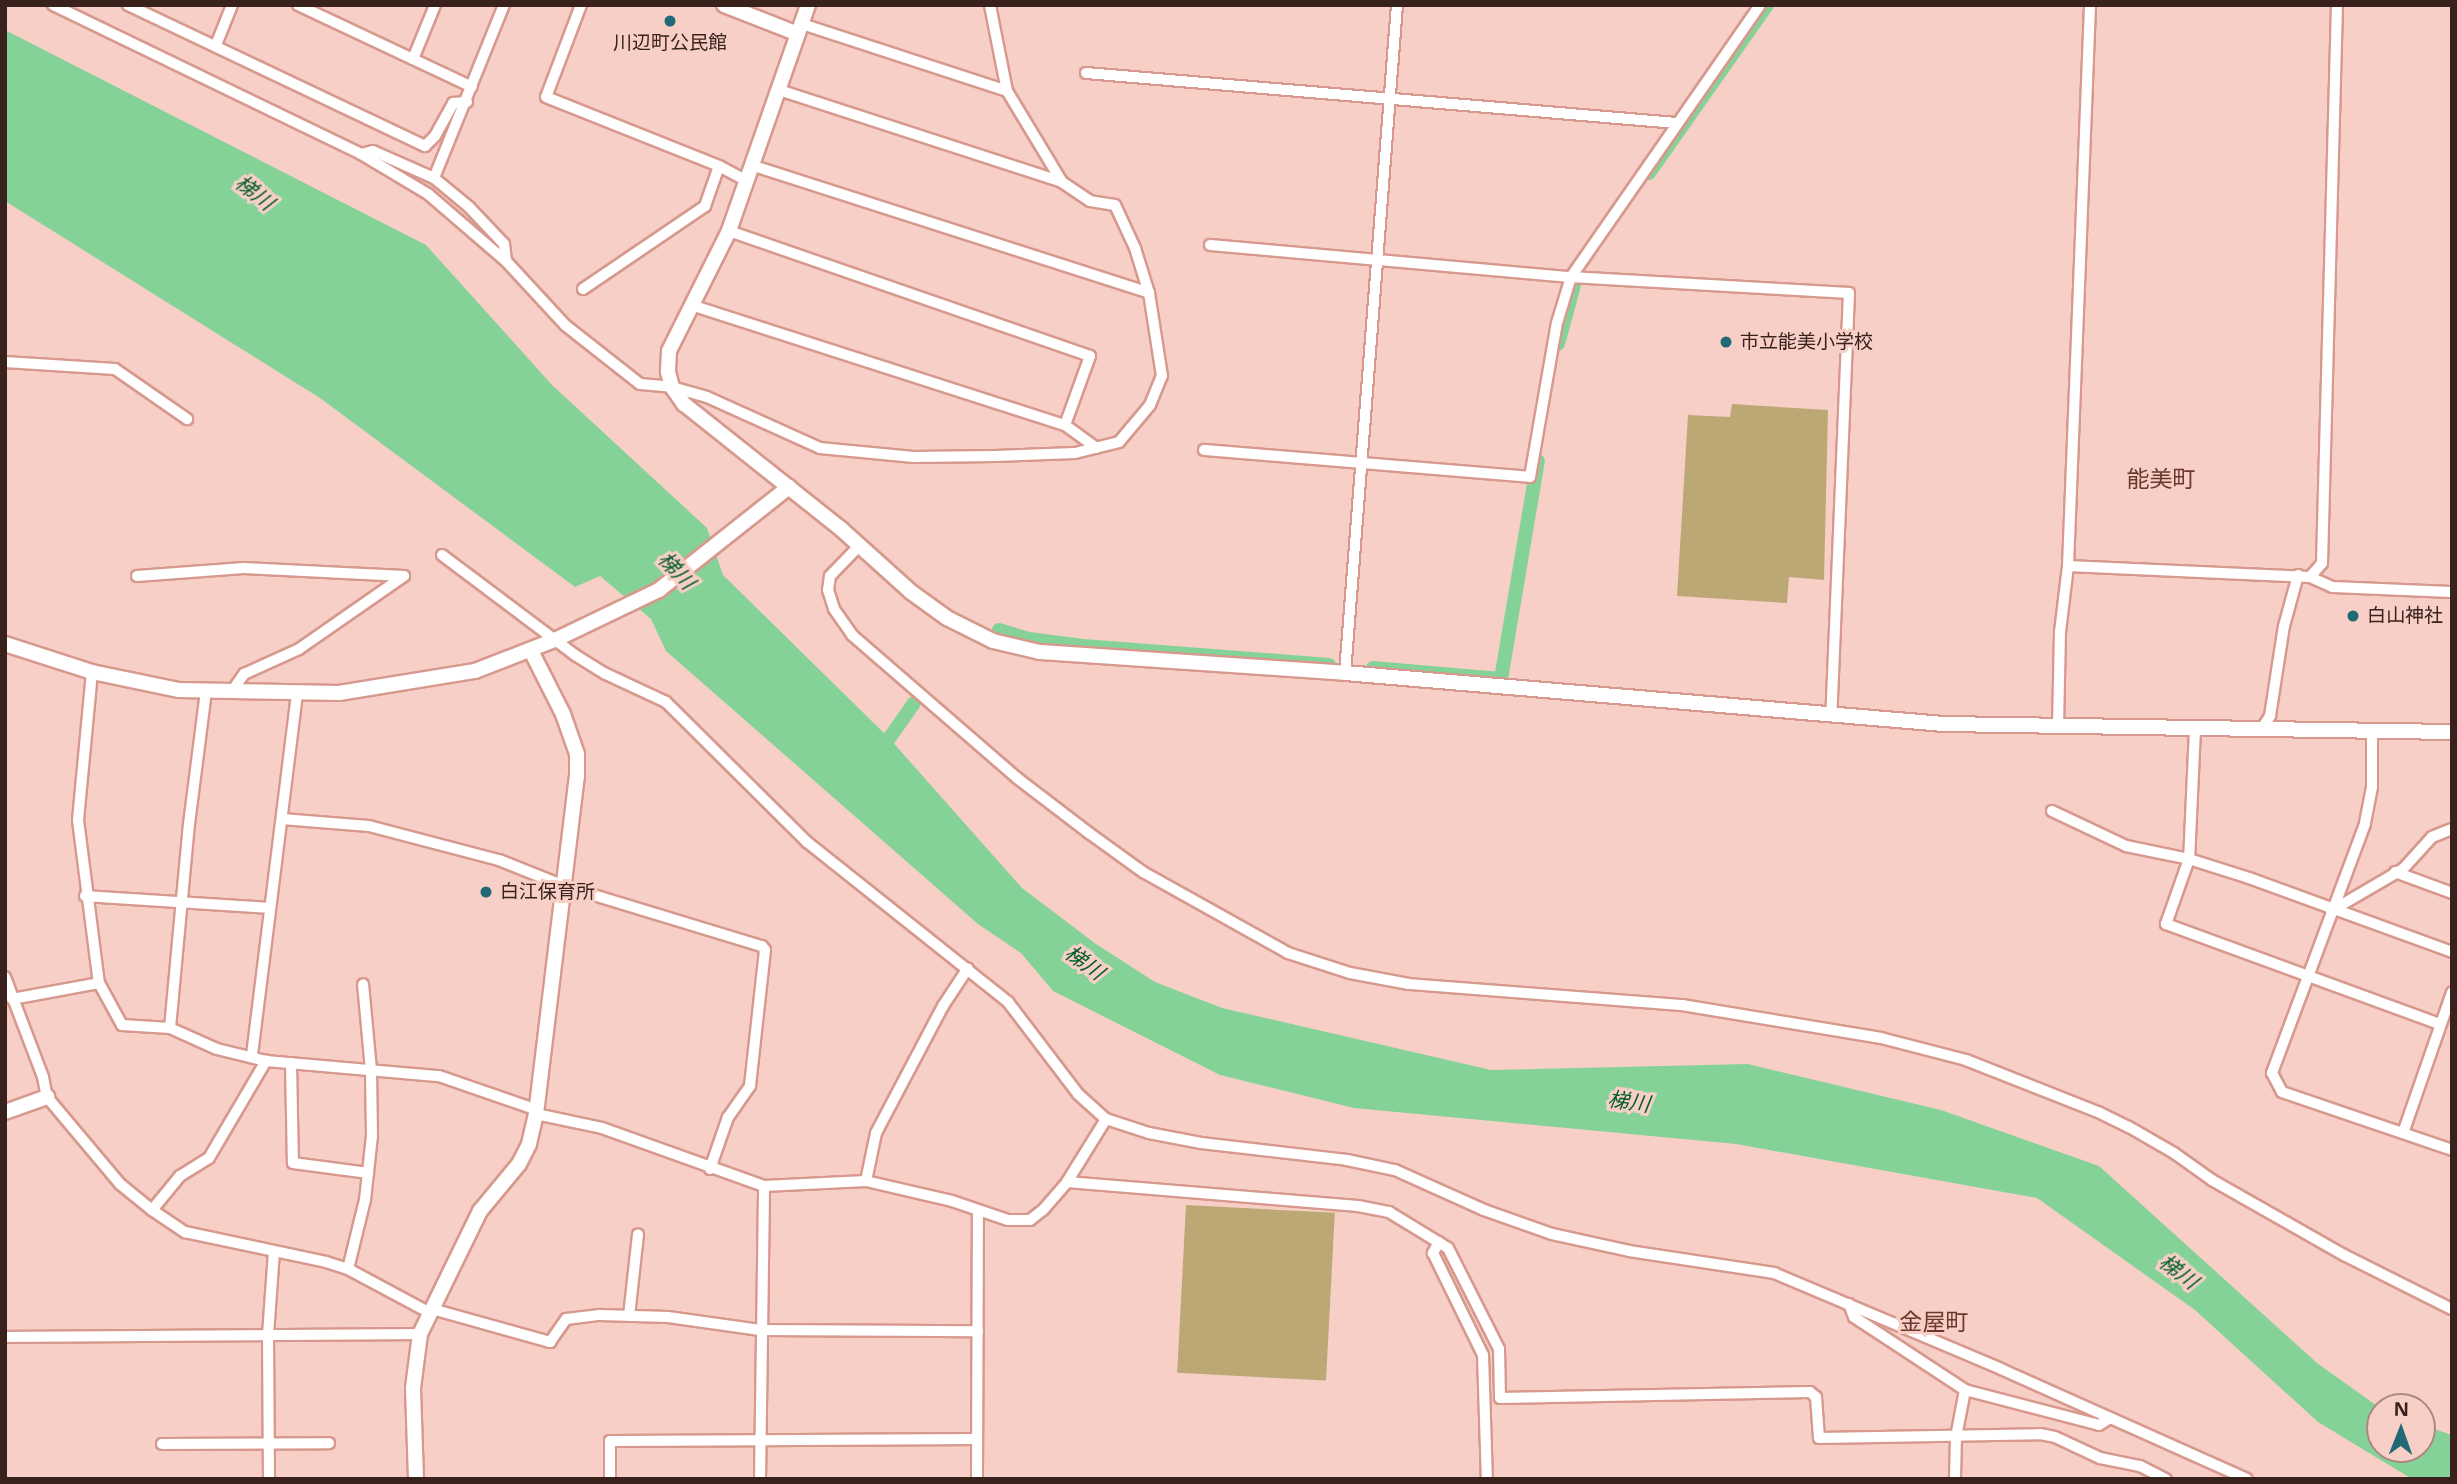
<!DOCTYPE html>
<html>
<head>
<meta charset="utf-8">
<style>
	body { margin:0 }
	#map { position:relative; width:2457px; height:1484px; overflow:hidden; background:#f7cfc7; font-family:"Noto Sans","Noto Sans JP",sans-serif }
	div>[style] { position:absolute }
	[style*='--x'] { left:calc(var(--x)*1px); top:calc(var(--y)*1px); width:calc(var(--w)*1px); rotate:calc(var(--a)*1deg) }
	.green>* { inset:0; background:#bba874; transform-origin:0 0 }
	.water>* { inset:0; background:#85d298 }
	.canal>* { height:14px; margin:-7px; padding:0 7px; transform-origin:7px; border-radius:7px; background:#85d298 }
	.roads { filter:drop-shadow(2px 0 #d7998d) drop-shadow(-2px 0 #d7998d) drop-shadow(0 2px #d7998d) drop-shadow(0 -2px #d7998d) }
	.minor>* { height:10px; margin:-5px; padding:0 5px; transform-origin:5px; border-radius:5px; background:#fff }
	.tertiary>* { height:14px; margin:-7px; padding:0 7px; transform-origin:7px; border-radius:7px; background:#fff }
	.dots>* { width:19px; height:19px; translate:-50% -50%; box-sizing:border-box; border:4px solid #f7cfc7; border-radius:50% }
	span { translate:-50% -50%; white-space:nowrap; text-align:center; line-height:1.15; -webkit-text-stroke:6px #f7cfc7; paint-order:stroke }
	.poi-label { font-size:19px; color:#39211c }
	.left { translate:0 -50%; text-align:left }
	.water-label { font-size:21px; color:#005d2a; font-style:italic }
	.quarter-label { font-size:23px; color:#6c372e }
	.frame { position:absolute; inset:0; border:7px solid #39211c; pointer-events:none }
	.north { position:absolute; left:2366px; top:1393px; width:70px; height:70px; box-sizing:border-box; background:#f7cfc7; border:2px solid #ab8983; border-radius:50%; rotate:1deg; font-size:19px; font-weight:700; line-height:28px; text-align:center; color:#39211c }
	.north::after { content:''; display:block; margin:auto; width:24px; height:32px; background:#206975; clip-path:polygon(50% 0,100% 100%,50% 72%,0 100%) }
</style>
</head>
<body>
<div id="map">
	<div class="green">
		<div style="clip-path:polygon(1732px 404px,1828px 410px,1824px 580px,1789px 577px,1787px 603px,1677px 596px,1688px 415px,1730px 417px)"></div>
		<div style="left:1186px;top:1205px;width:149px;height:168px;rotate:3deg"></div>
	</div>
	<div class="water">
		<div style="clip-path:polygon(5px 30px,426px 245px,552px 385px,707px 528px,723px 575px,889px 738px,1022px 888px,1096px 944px,1155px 982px,1222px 1008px,1491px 1070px,1748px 1064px,1941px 1110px,2099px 1166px,2317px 1363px,2380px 1408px,2380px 1449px,2422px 1449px,2422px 1425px,2452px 1435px,2452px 1479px,2412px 1479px,2318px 1422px,2195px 1310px,2037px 1198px,1736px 1144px,1354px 1108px,1220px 1075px,1053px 991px,1021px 953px,978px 924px,666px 651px,651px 619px,600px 576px,575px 587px,320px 398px,5px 201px)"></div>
	</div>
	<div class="canal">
		<div style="--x:1649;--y:173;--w:205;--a:-54.9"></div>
		<div style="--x:1558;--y:344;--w:61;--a:-74.8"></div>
		<div style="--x:999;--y:630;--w:31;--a:17"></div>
		<div style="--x:1029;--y:639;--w:54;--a:7.4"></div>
		<div style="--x:1083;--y:646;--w:247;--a:4.4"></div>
		<div style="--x:1373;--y:668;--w:128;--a:4.9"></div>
		<div style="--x:1501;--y:679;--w:221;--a:-80.4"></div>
		<div style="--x:879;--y:753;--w:61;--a:-55"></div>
	</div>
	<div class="roads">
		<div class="minor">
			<div style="--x:53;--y:5;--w:342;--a:25.8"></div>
			<div style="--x:361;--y:154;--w:78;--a:30.8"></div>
			<div style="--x:428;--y:194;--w:103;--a:40.7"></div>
			<div style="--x:506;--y:261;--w:87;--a:47.3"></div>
			<div style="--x:565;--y:325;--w:95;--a:38.2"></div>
			<div style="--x:640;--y:384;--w:32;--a:5"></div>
			<div style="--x:672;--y:387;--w:36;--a:16"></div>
			<div style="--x:707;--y:397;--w:124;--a:24.3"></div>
			<div style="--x:820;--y:448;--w:94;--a:5.5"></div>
			<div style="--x:914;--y:457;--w:81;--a:-0.7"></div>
			<div style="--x:995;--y:456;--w:80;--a:-2.1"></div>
			<div style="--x:1075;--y:453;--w:45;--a:-14"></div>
			<div style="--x:1119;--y:442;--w:48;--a:-50"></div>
			<div style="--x:1150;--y:405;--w:31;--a:-68"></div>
			<div style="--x:1162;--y:376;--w:84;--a:-98.9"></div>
			<div style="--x:1149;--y:293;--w:47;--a:-107.3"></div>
			<div style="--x:1135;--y:248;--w:47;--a:-114.9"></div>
			<div style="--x:1115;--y:205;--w:25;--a:-171"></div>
			<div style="--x:1090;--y:201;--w:34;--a:-146"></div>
			<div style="--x:1062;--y:182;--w:106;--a:-121.1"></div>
			<div style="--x:1007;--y:91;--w:88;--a:-101.2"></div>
			<div style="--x:128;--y:5;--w:329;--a:25.4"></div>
			<div style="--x:425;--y:146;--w:14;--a:-45"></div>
			<div style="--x:435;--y:136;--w:38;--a:-61"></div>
			<div style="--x:453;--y:103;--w:14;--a:-4"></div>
			<div style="--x:298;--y:5;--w:192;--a:25.2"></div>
			<div style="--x:581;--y:5;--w:98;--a:110.8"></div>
			<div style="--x:546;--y:97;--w:186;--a:21.7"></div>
			<div style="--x:719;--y:166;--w:30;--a:28"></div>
			<div style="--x:802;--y:24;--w:216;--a:18.1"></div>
			<div style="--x:216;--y:45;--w:43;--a:-68.2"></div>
			<div style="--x:413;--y:59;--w:58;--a:-67.8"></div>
			<div style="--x:1086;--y:73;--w:592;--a:4.84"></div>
			<div style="--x:779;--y:90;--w:298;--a:18"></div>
			<div style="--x:361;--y:154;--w:12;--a:-14"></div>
			<div style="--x:373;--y:151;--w:67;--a:23.9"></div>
			<div style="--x:434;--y:178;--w:45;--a:39.6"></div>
			<div style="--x:469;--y:207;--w:51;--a:46.6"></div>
			<div style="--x:504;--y:244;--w:17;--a:83"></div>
			<div style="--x:754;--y:166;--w:415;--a:17.8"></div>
			<div style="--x:434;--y:178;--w:187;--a:-68"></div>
			<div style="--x:729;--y:231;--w:382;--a:19.1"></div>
			<div style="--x:1090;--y:356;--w:73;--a:109.9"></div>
			<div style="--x:1210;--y:245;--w:362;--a:5.1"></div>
			<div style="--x:1571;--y:277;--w:278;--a:3.3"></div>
			<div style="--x:1849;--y:293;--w:421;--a:92.4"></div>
			<div style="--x:583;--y:289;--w:148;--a:-34.2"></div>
			<div style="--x:705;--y:206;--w:42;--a:-70.7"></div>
			<div style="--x:691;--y:305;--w:393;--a:17.8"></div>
			<div style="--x:1065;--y:425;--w:39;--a:36"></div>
			<div style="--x:5;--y:362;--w:110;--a:3.6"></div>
			<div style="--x:115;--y:369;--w:88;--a:34.8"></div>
			<div style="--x:1204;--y:450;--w:327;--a:4.7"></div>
			<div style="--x:1530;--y:477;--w:156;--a:-80.1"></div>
			<div style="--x:1557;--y:323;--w:48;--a:-73.1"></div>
			<div style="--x:1571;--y:277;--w:331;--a:-55.2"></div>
			<div style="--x:859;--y:546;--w:42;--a:134"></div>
			<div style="--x:830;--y:576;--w:14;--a:98"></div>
			<div style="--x:828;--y:590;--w:20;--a:72"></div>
			<div style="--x:834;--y:609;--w:32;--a:55"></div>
			<div style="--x:852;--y:635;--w:218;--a:40.9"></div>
			<div style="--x:1017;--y:778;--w:91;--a:37.4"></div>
			<div style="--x:1089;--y:833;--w:67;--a:35.8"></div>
			<div style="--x:1143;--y:872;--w:166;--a:29.2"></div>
			<div style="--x:1288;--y:953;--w:65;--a:17.9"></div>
			<div style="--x:1350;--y:973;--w:60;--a:10.6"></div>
			<div style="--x:1409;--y:984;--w:274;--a:4.4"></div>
			<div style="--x:1682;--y:1005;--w:202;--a:9.4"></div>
			<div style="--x:1881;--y:1038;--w:88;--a:14.5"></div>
			<div style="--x:1966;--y:1060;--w:142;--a:21.5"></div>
			<div style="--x:2098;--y:1112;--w:34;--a:26"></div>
			<div style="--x:2129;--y:1127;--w:52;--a:30"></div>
			<div style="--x:2174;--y:1153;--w:47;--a:35.4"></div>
			<div style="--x:2212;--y:1180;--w:152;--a:29.6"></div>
			<div style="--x:2344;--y:1255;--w:121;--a:26.6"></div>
			<div style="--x:442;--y:555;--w:166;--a:36.9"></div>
			<div style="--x:575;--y:655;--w:36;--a:32"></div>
			<div style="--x:606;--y:674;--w:66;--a:25"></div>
			<div style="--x:666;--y:702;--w:199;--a:44.8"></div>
			<div style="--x:807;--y:842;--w:257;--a:38.5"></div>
			<div style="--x:1008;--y:1002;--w:116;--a:52.7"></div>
			<div style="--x:1078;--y:1094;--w:38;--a:42"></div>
			<div style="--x:1106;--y:1119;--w:45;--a:18"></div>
			<div style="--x:1149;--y:1133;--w:53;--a:10.9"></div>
			<div style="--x:1201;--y:1143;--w:147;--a:6.6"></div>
			<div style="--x:1347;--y:1160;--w:49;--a:11.8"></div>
			<div style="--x:1395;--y:1170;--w:98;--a:24.2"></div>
			<div style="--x:1484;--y:1210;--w:72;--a:19.4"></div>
			<div style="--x:1552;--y:1234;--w:79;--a:12.4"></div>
			<div style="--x:1629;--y:1251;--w:147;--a:8.6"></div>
			<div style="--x:1774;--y:1273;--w:246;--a:22.9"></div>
			<div style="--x:2001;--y:1369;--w:269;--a:24.1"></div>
			<div style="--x:2068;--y:566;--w:242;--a:2.6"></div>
			<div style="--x:2310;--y:577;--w:18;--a:-49"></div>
			<div style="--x:2322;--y:563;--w:558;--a:-88.46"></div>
			<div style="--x:137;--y:576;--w:107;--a:-4.3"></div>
			<div style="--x:244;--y:568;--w:160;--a:2.9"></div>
			<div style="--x:2310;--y:577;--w:24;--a:24"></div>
			<div style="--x:2332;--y:587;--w:120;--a:2.4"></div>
			<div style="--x:92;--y:672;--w:149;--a:95.4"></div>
			<div style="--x:78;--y:820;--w:164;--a:82.7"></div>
			<div style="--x:99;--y:983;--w:48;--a:61.3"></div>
			<div style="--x:122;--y:1025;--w:48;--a:3.6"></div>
			<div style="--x:170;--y:1028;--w:51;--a:24.1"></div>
			<div style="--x:217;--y:1049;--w:50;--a:13.8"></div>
			<div style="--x:266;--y:1061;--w:174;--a:5"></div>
			<div style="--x:439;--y:1076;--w:98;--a:19"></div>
			<div style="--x:532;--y:1108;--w:7;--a:56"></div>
			<div style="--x:536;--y:1114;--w:67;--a:12"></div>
			<div style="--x:602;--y:1128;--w:172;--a:19.7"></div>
			<div style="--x:764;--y:1186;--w:102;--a:-2.8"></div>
			<div style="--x:866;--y:1181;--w:88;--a:13.1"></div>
			<div style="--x:952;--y:1201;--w:59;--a:18.7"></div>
			<div style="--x:1008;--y:1220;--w:22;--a:0"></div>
			<div style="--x:1030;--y:1220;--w:16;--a:-38"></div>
			<div style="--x:1043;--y:1210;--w:37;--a:-49"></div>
			<div style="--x:1067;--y:1182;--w:74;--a:-58.2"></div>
			<div style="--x:1345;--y:673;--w:670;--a:-85.55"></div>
			<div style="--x:232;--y:691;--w:21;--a:-55"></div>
			<div style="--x:244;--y:674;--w:60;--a:-24.4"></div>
			<div style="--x:299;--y:649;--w:128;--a:-34.8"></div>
			<div style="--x:2058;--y:727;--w:95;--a:-88.8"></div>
			<div style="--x:2060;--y:632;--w:66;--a:-83.1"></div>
			<div style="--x:2068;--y:566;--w:561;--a:-87.75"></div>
			<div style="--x:2195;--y:729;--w:130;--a:92.6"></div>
			<div style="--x:2189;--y:859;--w:69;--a:109.5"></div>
			<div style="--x:2166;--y:924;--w:292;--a:20.1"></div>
			<div style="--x:2261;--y:730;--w:17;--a:-57"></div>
			<div style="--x:2270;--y:716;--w:91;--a:-81.2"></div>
			<div style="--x:2284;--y:626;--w:53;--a:-74.6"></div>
			<div style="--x:2372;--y:732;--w:55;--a:90"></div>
			<div style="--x:2372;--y:787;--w:38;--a:101"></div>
			<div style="--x:2365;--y:824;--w:266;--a:110.5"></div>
			<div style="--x:2272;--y:1073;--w:21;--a:62"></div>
			<div style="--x:2282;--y:1092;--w:180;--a:18.8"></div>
			<div style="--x:2052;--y:811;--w:82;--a:25.3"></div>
			<div style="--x:2126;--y:846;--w:64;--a:11.7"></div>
			<div style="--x:2189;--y:859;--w:63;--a:17.6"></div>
			<div style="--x:2249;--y:878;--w:216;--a:20"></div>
			<div style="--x:282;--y:819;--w:87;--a:4.6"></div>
			<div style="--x:369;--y:826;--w:134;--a:14.7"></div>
			<div style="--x:499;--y:860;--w:70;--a:21.8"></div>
			<div style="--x:564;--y:886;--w:207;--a:16.9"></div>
			<div style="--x:762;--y:946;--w:5;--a:53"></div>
			<div style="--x:765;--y:950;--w:137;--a:96.3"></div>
			<div style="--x:750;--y:1086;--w:38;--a:125"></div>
			<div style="--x:728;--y:1117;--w:55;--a:109.1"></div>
			<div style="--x:2395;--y:872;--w:61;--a:20.2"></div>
			<div style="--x:85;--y:896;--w:185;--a:3.7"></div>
			<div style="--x:2331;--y:911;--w:83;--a:-30.3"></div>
			<div style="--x:2403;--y:869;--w:43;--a:-47.8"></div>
			<div style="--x:2432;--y:837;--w:22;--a:-22"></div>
			<div style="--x:5;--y:977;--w:107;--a:69.2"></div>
			<div style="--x:43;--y:1077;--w:20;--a:79"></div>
			<div style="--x:47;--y:1097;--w:114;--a:50"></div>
			<div style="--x:120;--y:1184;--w:41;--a:39.1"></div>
			<div style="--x:152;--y:1210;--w:40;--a:34"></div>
			<div style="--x:185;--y:1232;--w:144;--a:12"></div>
			<div style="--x:326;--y:1262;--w:23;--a:18"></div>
			<div style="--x:348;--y:1269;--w:93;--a:28.2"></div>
			<div style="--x:12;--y:999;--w:88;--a:-10.4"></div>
			<div style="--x:170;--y:1028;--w:205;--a:-84.7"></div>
			<div style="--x:189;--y:824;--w:134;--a:-82.7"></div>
			<div style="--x:252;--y:1055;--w:365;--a:-82.9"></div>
			<div style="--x:291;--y:1063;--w:100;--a:88.9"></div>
			<div style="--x:293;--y:1163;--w:76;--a:7.6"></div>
			<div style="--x:2403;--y:1133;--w:149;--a:-70.8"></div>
			<div style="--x:866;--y:1181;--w:49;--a:-78.2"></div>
			<div style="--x:876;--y:1133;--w:144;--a:-62.2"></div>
			<div style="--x:943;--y:1006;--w:45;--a:-56.7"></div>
			<div style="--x:1067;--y:1182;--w:292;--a:4.7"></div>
			<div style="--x:1358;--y:1206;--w:32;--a:11"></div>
			<div style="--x:1389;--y:1212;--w:69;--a:31.4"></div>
			<div style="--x:1448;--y:1248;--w:113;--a:63.2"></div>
			<div style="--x:1499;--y:1349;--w:49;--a:88.8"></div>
			<div style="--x:1500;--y:1398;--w:310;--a:-1.1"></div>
			<div style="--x:1810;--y:1392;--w:8;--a:40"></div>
			<div style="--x:1816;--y:1397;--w:41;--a:85.8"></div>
			<div style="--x:1819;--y:1438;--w:221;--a:-1"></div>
			<div style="--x:2040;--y:1434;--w:15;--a:11"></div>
			<div style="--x:2055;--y:1437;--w:50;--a:25"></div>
			<div style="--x:2100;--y:1458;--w:41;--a:11.3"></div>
			<div style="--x:2140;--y:1466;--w:29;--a:27"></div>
			<div style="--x:152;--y:1210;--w:44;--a:-50.5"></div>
			<div style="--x:180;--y:1176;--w:34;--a:-32"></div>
			<div style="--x:209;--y:1158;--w:113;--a:-59.6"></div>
			<div style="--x:1439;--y:1242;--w:13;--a:119"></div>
			<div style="--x:1433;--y:1253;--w:114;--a:63.9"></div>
			<div style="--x:1483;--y:1355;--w:124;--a:88.2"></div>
			<div style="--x:348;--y:1269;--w:71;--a:-76.2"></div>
			<div style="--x:365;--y:1200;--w:64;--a:-83.8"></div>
			<div style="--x:372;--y:1136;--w:66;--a:-90.9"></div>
			<div style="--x:371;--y:1070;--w:86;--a:-95.3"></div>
			<div style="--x:1849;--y:1304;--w:14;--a:69"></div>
			<div style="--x:1854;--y:1317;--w:133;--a:33.3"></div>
			<div style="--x:1965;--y:1390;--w:48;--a:100.8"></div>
			<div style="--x:1956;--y:1437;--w:42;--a:91.4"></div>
			<div style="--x:432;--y:1309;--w:123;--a:15.6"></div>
			<div style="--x:550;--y:1342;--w:28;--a:-55"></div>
			<div style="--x:566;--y:1319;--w:34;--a:-7"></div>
			<div style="--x:600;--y:1315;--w:68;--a:1.7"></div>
			<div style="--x:668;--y:1317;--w:93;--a:8"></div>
			<div style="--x:760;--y:1330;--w:218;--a:0.3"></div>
			<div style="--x:629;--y:1316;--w:82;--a:-83.7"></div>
			<div style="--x:5;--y:1337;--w:415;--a:-0.4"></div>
			<div style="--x:1965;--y:1390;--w:138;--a:14.6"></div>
			<div style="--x:2099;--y:1425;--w:13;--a:-32"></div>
			<div style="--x:162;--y:1444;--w:167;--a:-0.3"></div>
			<div style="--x:269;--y:1479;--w:144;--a:-90.4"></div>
			<div style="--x:268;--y:1335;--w:83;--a:-85.9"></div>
			<div style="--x:610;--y:1479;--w:38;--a:-90"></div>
			<div style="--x:610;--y:1441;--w:367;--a:-0.3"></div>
			<div style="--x:760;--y:1479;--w:293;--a:-89.2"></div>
			<div style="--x:977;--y:1479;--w:269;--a:-89.8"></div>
		</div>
		<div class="tertiary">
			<div style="--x:724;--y:5;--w:79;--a:21.4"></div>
			<div style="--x:808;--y:5;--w:239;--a:109.3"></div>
			<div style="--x:729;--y:231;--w:134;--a:116.6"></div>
			<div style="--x:669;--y:351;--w:21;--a:93"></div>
			<div style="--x:668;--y:372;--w:16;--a:75"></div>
			<div style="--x:672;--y:387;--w:21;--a:55"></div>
			<div style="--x:684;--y:404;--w:199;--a:38.5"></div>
			<div style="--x:840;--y:528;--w:96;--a:42"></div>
			<div style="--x:911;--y:592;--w:44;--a:35.8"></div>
			<div style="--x:947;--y:618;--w:51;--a:26.6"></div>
			<div style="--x:993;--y:641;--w:48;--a:13.2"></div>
			<div style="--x:1040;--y:652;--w:306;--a:3.9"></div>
			<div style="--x:1345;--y:673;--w:600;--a:4.87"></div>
			<div style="--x:1943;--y:724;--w:509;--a:0.9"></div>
			<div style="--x:5;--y:644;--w:91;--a:17.8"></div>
			<div style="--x:92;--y:672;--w:89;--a:11.7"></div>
			<div style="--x:179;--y:690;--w:160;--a:1.1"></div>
			<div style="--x:339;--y:693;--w:138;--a:-9.2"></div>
			<div style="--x:475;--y:671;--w:88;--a:-21.3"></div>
			<div style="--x:557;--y:639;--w:113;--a:-25.7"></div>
			<div style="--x:659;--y:590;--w:166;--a:-38.4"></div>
			<div style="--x:5;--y:1112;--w:45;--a:-19.7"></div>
			<div style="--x:416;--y:1479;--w:91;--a:-91.9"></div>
			<div style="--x:413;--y:1388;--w:54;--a:-82.6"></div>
			<div style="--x:420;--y:1334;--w:137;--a:-64"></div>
			<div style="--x:480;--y:1211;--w:61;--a:-50.3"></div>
			<div style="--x:519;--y:1164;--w:22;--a:-63"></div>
			<div style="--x:529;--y:1144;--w:31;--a:-77"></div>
			<div style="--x:536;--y:1114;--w:339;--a:-83.1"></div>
			<div style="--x:577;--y:777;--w:23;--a:-90"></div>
			<div style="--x:577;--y:754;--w:42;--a:-109.3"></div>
			<div style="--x:563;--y:714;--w:71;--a:-116.9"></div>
		</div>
	</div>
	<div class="dots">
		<div style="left:670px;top:21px;background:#206975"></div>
		<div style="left:1726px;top:342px;background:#206975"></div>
		<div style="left:2353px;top:616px;background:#206975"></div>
		<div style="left:486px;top:892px;background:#206975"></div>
	</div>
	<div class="poi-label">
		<span style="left:670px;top:43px">川辺町公民館</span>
		<span class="left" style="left:1740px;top:342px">市立能美小学校</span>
		<span class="left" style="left:2367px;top:616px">白山神社</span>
		<span class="left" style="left:500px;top:892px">白江保育所</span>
	</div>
	<div class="water-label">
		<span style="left:255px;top:192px;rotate:38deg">梯川</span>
		<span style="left:677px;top:570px;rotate:47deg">梯川</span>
		<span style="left:1085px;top:962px;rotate:36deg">梯川</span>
		<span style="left:1629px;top:1101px;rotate:8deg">梯川</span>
		<span style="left:2179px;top:1271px;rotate:37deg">梯川</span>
	</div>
	<div class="quarter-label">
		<span style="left:2161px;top:478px">能美町</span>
		<span style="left:1934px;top:1321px">金屋町</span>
	</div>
	<div class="frame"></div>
	<div class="north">N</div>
</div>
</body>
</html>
